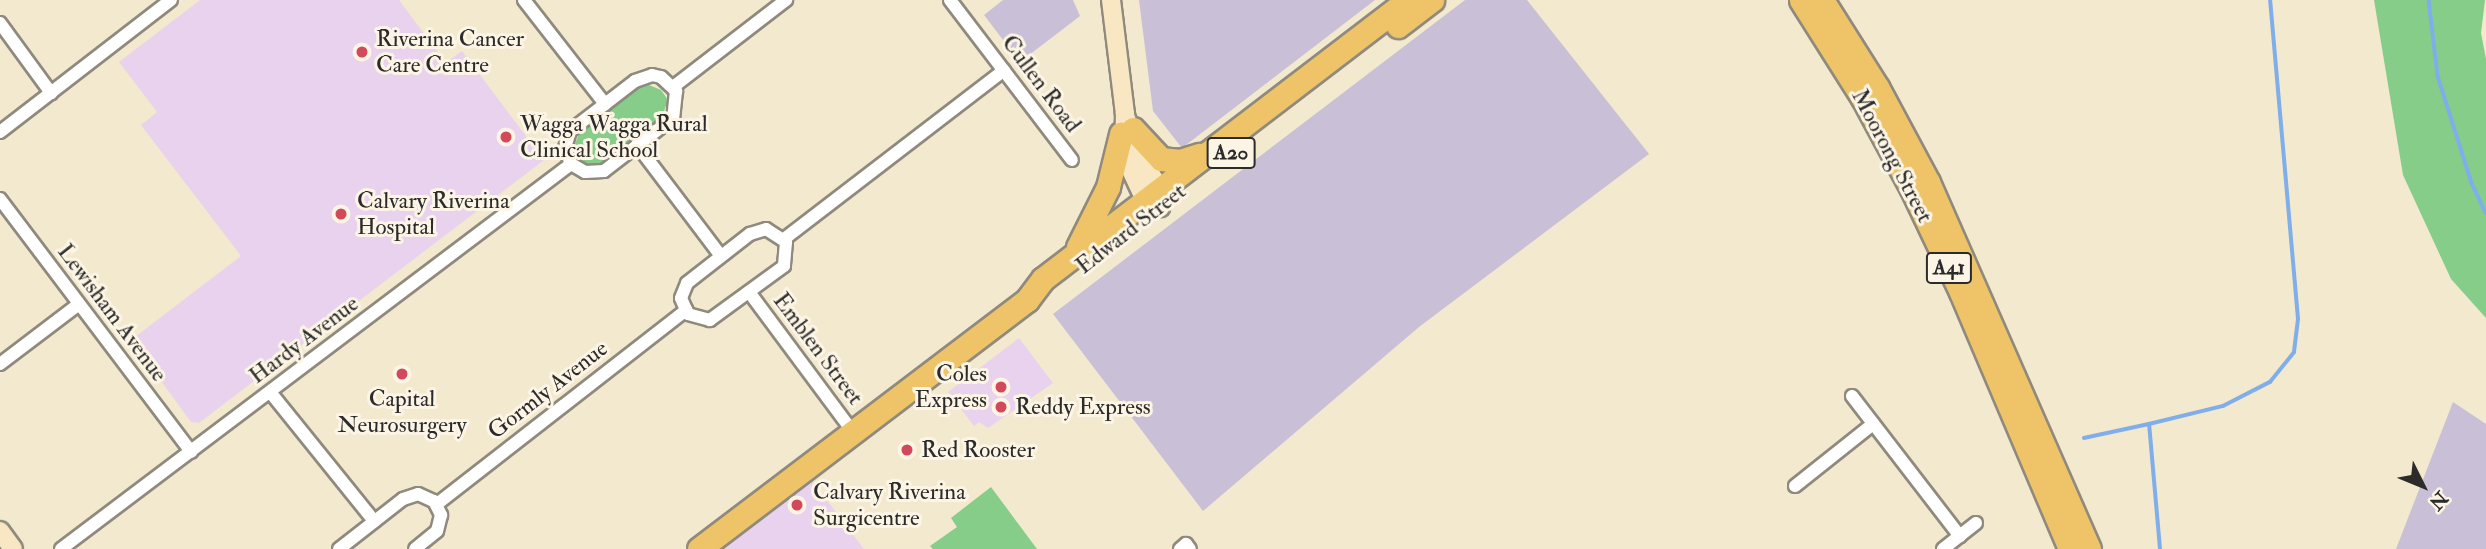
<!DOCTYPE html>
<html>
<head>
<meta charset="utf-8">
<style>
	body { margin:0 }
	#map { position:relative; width:2486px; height:549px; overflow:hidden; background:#f3e9cf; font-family:"IM FELL Double Pica",serif }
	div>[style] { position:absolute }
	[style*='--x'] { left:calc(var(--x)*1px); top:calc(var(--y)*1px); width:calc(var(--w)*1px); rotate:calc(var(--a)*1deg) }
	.built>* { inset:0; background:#e9d2ed }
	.industrial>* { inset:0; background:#c9bfd7 }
	.green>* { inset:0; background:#85cd89 }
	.stream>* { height:3.5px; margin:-1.75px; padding:0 1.75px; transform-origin:1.75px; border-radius:1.75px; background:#80aeea }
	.roads { filter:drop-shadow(2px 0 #8f8a7d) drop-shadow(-2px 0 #8f8a7d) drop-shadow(0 2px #8f8a7d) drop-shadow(0 -2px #8f8a7d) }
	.street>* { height:12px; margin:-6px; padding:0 6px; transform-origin:6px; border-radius:6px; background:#fff }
	.secondary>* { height:18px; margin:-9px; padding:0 9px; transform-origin:9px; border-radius:9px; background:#f9e7c3 }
	.highway>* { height:23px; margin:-11.5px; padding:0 11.5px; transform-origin:11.5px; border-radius:11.5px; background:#efc469 }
	.dots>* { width:19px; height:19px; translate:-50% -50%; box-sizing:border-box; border:4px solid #fcf5e5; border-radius:50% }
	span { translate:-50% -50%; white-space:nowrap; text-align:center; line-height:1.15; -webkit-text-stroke:6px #fcf5e5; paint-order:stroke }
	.shield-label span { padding:2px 5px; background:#fcf5e5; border:2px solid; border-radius:5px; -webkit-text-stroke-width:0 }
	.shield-label { font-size:21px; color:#2b2b2b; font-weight:700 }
	.poi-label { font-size:23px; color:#2b2b2b }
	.left { translate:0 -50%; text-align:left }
	.right { translate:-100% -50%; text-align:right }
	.street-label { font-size:23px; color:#2b2b2b }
	.north { position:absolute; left:2388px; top:451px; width:70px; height:70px; -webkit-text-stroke:5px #fcf5e5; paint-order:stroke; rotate:133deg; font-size:19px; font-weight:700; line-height:28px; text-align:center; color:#2b2b2b }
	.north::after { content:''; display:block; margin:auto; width:24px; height:32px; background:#2b2b2b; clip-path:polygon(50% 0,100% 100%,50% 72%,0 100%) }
</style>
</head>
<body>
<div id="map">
	<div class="built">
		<div style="clip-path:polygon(200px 0,399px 0,446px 63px,462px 51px,544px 160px,199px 423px,191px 422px,131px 340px,241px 256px,141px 125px,157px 112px,119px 62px)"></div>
		<div style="clip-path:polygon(1019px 338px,1053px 383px,988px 428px,979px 422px,974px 426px,948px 392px)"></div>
		<div style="clip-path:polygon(807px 474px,864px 549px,704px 549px)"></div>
	</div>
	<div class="industrial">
		<div style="clip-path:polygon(1003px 0,1073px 0,1080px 16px,1020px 62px,984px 15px)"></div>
		<div style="clip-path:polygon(1139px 0,1375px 0,1182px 148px,1153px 111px)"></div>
		<div style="clip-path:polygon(1465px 0,1527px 0,1649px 154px,1419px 327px,1203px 511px,1053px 314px)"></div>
		<div style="clip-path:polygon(2453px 402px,2486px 424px,2486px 549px,2396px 549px)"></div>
	</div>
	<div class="green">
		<div style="clip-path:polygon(2374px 0,2485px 0,2481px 33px,2486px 59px,2486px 318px,2451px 279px,2403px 175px)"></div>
		<div style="clip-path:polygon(649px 85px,661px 90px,668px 100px,661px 120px,606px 163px,590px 166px,578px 162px,572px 151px,581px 129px,634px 89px)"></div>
		<div style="clip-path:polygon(991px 487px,1037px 549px,933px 549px,930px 546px,957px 527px,951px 518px)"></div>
	</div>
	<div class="stream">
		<div style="--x:2429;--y:0;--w:77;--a:83.2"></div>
		<div style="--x:2438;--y:76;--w:112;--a:72.4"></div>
		<div style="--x:2472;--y:183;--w:33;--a:65"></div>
		<div style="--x:2084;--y:438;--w:66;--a:-12.2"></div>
		<div style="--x:2160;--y:549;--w:125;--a:-95"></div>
		<div style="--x:2149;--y:424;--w:76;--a:-13.7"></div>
		<div style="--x:2223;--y:406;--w:53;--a:-27.1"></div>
		<div style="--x:2270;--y:382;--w:38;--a:-51"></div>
		<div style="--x:2294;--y:352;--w:33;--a:-83"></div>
		<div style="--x:2298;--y:319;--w:320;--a:-95"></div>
	</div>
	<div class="roads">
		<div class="street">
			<div style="--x:524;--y:0;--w:132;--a:52.1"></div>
			<div style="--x:950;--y:0;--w:201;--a:52.7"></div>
			<div style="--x:0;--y:23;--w:87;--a:53.9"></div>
			<div style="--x:652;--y:75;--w:9;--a:13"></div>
			<div style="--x:661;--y:77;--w:21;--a:43"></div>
			<div style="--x:676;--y:91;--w:27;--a:96"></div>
			<div style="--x:673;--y:118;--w:87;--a:142.5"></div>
			<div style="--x:604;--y:171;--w:19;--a:177"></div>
			<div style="--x:585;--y:172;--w:16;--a:-150"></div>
			<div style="--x:571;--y:164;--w:17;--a:-111"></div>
			<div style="--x:565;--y:148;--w:18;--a:-74"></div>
			<div style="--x:570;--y:131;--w:82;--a:-37.6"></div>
			<div style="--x:635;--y:81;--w:18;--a:-19"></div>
			<div style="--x:673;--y:87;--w:143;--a:-37.6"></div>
			<div style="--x:0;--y:132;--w:216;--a:-37.7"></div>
			<div style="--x:637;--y:145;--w:139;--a:52.9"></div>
			<div style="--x:0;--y:199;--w:317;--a:52.9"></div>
			<div style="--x:766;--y:229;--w:24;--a:33"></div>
			<div style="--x:786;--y:242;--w:24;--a:95"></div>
			<div style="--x:784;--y:266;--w:92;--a:143.9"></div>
			<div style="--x:710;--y:320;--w:23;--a:-165"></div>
			<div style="--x:688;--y:314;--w:17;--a:-114"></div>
			<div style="--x:681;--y:298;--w:16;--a:-68"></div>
			<div style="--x:687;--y:283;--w:80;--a:-37.9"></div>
			<div style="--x:750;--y:234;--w:17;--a:-17"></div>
			<div style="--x:784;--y:239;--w:277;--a:-37.5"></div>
			<div style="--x:749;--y:292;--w:174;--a:53.4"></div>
			<div style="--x:0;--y:364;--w:99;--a:-37.2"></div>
			<div style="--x:270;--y:392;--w:166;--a:51.1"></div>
			<div style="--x:1852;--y:396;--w:177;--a:52.4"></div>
			<div style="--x:1795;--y:486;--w:100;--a:-38.5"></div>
			<div style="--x:437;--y:504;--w:316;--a:-37.9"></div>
			<div style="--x:61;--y:549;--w:639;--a:-37.05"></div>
			<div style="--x:339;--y:549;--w:81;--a:-38"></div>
			<div style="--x:403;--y:499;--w:16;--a:-18"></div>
			<div style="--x:418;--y:494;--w:17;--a:24"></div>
			<div style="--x:434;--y:501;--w:16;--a:63"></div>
			<div style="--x:441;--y:515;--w:16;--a:104"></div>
			<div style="--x:437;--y:531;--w:28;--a:141"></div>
			<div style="--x:1180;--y:549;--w:8;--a:-40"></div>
			<div style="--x:1186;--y:544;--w:6;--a:51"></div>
			<div style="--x:1943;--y:549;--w:42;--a:-38.2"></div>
		</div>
		<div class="secondary">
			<div style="--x:1111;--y:0;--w:115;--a:83"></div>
			<div style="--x:1125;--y:114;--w:41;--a:91.4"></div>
			<div style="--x:1124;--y:155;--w:50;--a:65"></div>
			<div style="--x:1145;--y:200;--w:17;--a:25"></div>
			<div style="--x:1160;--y:207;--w:18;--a:-90"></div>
			<div style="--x:1160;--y:189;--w:44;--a:-121.9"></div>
			<div style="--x:1137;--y:152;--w:40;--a:-108"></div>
			<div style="--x:0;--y:531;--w:22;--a:54"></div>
		</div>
		<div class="highway">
			<div style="--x:1801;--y:0;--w:116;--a:57.7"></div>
			<div style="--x:1863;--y:98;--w:101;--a:61.7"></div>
			<div style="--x:1911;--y:187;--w:116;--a:64.5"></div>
			<div style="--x:1961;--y:292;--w:279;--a:67"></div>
			<div style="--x:1822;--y:0;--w:103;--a:57.7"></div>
			<div style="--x:1877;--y:87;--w:108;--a:61.8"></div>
			<div style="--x:1928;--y:182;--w:401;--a:66.3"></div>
			<div style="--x:1398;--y:26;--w:43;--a:-37.4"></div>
			<div style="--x:1133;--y:129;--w:41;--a:47"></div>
			<div style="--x:1161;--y:159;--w:19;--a:6"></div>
			<div style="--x:1180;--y:161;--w:20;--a:-18"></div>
			<div style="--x:1078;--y:247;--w:67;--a:-63.4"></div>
			<div style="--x:1108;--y:187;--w:55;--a:-76.2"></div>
			<div style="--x:699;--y:549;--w:412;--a:-37.2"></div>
			<div style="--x:1027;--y:300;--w:26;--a:-53"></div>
			<div style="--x:1043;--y:279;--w:459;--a:-37.4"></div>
		</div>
	</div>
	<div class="dots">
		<div style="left:362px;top:52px;background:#d1495b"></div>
		<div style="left:506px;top:137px;background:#d1495b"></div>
		<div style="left:341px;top:214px;background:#d1495b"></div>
		<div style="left:402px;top:374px;background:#d1495b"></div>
		<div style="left:1001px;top:387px;background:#d1495b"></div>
		<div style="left:1001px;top:407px;background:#d1495b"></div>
		<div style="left:907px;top:450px;background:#d1495b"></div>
		<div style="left:797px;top:505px;background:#d1495b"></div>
	</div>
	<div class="shield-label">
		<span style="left:1231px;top:153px">A20</span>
		<span style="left:1949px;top:268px">A41</span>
	</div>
	<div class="poi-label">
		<span class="left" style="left:376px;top:52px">Riverina Cancer<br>Care Centre</span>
		<span class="left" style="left:520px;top:137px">Wagga Wagga Rural<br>Clinical School</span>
		<span class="left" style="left:357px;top:214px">Calvary Riverina<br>Hospital</span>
		<span class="right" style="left:987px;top:387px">Coles<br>Express</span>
		<span style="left:402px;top:412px">Capital<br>Neurosurgery</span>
		<span class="left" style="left:1015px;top:407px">Reddy Express</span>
		<span class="left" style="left:921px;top:450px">Red Rooster</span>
		<span class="left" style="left:813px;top:505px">Calvary Riverina<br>Surgicentre</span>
	</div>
	<div class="street-label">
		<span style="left:1041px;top:84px;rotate:53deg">Cullen Road</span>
		<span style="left:1892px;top:156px;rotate:62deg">Moorong Street</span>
		<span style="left:1131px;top:229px;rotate:-38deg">Edward Street</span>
		<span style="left:112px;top:313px;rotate:53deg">Lewisham Avenue</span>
		<span style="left:304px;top:340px;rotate:-37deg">Hardy Avenue</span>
		<span style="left:818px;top:349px;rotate:53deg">Emblen Street</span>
		<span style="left:548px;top:390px;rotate:-38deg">Gormly Avenue</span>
	</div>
	<div class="north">N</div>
</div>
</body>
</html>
